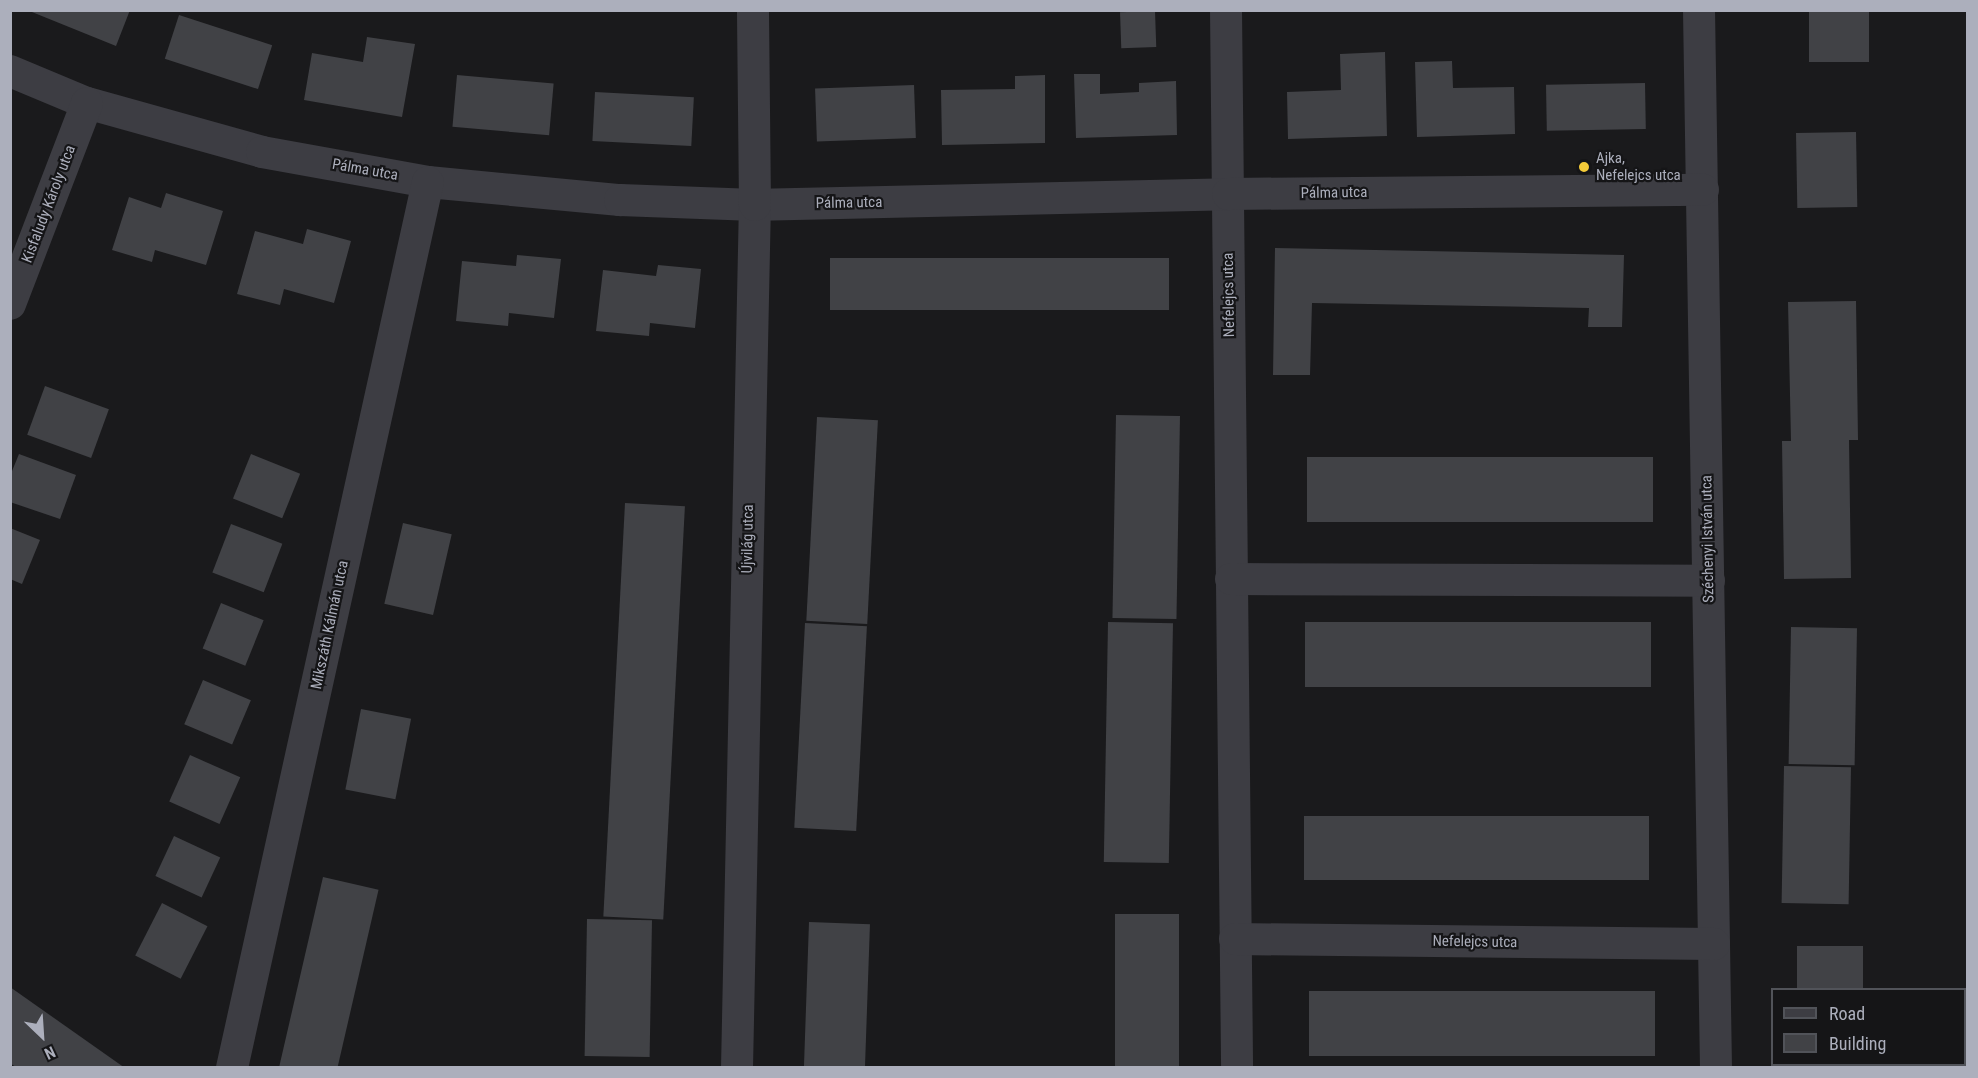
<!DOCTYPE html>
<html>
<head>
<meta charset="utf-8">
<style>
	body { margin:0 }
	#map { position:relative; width:1978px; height:1078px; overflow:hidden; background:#1a1a1c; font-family:"Roboto Condensed",sans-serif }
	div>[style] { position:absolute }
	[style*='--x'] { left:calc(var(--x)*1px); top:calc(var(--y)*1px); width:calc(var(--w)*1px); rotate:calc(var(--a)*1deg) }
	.building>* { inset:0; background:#414246; transform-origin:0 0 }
	.minor>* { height:32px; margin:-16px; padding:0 16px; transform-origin:16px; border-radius:16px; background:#3d3d43 }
	.dots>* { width:16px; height:16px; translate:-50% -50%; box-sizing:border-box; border:3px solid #151517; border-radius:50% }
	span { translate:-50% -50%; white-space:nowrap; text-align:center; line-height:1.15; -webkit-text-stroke:4.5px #151517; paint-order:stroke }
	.poi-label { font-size:15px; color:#acafbc }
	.left { translate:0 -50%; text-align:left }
	.street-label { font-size:15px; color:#acafbc }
	.frame { position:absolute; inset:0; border:12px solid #acafbc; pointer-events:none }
	.legend { position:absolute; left:1771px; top:988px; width:195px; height:78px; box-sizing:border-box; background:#151517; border:2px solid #515359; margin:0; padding:8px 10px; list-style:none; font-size:18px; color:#acafbc }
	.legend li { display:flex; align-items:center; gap:12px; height:30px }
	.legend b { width:30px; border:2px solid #515359 }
	.north { position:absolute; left:12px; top:1006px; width:60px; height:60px; -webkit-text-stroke:4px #151517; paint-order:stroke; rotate:155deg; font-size:16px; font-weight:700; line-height:24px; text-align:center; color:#acafbc }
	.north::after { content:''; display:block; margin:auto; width:21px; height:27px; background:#acafbc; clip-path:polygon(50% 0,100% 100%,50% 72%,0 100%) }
</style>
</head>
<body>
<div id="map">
	<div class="building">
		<div style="clip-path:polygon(27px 10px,130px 10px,116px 46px)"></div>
		<div style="left:1809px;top:10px;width:60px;height:52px"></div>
		<div style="left:1155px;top:11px;width:36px;height:35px;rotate:88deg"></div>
		<div style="left:179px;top:15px;width:98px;height:46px;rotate:18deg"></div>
		<div style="clip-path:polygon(367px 37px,415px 44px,402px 117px,304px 100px,312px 53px,363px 62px)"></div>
		<div style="clip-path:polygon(1385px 52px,1387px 136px,1288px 139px,1287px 92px,1341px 90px,1340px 54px)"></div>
		<div style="clip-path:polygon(1452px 61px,1453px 88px,1514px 87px,1515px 134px,1417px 137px,1415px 62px)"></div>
		<div style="clip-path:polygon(1074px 74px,1100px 74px,1100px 94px,1139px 92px,1139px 83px,1176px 81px,1177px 135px,1076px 138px)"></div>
		<div style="left:457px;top:75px;width:97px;height:52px;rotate:5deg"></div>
		<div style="clip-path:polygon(1045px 75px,1045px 143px,942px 145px,941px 90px,1015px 89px,1015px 76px)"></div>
		<div style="left:1645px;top:83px;width:46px;height:99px;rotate:89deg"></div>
		<div style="left:914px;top:85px;width:53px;height:99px;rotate:88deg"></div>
		<div style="left:595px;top:92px;width:99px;height:49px;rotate:3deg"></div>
		<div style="left:1856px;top:132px;width:75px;height:60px;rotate:89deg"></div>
		<div style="clip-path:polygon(166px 193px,223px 211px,206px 265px,155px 250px,152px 262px,112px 250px,129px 197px,161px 208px)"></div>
		<div style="clip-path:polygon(307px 229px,351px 241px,334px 303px,284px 289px,280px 305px,237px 294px,255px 231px,303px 244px)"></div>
		<div style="clip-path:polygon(1275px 248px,1624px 255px,1622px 327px,1588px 327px,1589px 308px,1312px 303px,1310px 375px,1273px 375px)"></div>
		<div style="clip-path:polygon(517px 255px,561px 259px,554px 318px,509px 313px,508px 326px,456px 321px,462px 261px,516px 266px)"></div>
		<div style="left:1169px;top:258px;width:52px;height:339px;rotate:90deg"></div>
		<div style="clip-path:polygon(658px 265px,701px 269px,695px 328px,650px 323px,649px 336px,596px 331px,603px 270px,656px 276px)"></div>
		<div style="clip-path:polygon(1856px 301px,1858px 440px,1849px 440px,1851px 578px,1784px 579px,1782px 441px,1791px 441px,1788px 302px)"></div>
		<div style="left:45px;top:386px;width:68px;height:52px;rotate:20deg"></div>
		<div style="left:1116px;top:415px;width:64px;height:203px;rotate:1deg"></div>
		<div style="left:817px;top:417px;width:61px;height:204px;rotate:3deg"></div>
		<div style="clip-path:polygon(19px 454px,76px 475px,60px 519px,10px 502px,10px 476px)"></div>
		<div style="left:251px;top:454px;width:53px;height:48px;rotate:22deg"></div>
		<div style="left:1653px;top:457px;width:65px;height:346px;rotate:90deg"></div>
		<div style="left:625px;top:503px;width:60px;height:414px;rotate:3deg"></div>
		<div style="left:403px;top:523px;width:50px;height:83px;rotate:13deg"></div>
		<div style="left:231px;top:524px;width:55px;height:52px;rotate:21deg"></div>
		<div style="clip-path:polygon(10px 528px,40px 540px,22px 584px,10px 579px)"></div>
		<div style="left:221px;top:603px;width:46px;height:49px;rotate:22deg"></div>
		<div style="left:1108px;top:622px;width:65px;height:240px;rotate:1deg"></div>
		<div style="left:1651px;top:622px;width:65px;height:346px;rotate:90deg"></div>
		<div style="left:805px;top:623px;width:62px;height:205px;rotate:3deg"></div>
		<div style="left:1791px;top:627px;width:66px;height:137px;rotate:1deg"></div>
		<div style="left:203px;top:680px;width:52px;height:48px;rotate:23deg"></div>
		<div style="left:361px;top:709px;width:51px;height:82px;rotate:11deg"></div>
		<div style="left:190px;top:755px;width:55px;height:51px;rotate:24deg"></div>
		<div style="left:1784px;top:766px;width:67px;height:137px;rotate:1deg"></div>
		<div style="left:1649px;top:816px;width:64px;height:345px;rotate:90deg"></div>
		<div style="left:174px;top:836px;width:51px;height:44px;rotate:25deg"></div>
		<div style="left:323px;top:877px;width:57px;height:196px;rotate:13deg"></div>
		<div style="left:162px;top:903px;width:51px;height:59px;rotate:27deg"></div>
		<div style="left:1179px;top:914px;width:154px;height:64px;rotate:90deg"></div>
		<div style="left:587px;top:919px;width:65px;height:137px;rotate:1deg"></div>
		<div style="left:809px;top:922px;width:61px;height:146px;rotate:2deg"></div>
		<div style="left:1863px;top:946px;width:44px;height:66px;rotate:90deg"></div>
		<div style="clip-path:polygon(10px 987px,125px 1068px,17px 1068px,10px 1063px)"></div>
		<div style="left:1655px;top:991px;width:65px;height:346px;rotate:90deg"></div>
		<div style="left:1799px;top:1064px;width:65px;height:4px"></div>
	</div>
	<div class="minor">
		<div style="--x:1226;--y:10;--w:1058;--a:89.4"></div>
		<div style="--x:1699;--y:10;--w:1058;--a:89.08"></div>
		<div style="--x:10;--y:71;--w:83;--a:22.6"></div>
		<div style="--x:87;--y:103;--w:182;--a:15.6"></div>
		<div style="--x:262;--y:152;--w:169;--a:10.2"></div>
		<div style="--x:428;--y:182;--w:193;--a:5.4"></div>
		<div style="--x:620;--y:200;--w:135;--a:2.1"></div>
		<div style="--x:755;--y:205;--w:473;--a:-1.3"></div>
		<div style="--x:1228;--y:194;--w:475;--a:-0.5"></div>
		<div style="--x:10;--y:304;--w:215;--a:-69"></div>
		<div style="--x:1231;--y:579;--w:478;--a:0.2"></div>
		<div style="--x:1235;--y:939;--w:479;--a:0.6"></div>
		<div style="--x:232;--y:1068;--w:907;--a:-77.53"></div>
		<div style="--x:737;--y:1068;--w:863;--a:-88.81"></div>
		<div style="--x:755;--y:205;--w:195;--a:-90.6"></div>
	</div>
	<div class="dots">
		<div style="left:1584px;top:167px;background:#f5cc39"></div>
	</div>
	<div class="poi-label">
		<span class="left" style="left:1596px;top:167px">Ajka,<br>Nefelejcs utca</span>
	</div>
	<div class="street-label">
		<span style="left:365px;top:170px;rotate:10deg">Pálma utca</span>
		<span style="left:1334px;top:193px;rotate:-1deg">Pálma utca</span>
		<span style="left:849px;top:203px;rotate:-1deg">Pálma utca</span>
		<span style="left:49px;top:204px;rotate:-69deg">Kisfaludy Károly utca</span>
		<span style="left:1229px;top:295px;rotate:-91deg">Nefelejcs utca</span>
		<span style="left:748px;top:539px;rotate:-89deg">Újvilág utca</span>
		<span style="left:1708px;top:539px;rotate:-91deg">Széchenyi István utca</span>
		<span style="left:330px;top:625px;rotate:-78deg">Mikszáth Kálmán utca</span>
		<span style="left:1475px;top:942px;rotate:1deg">Nefelejcs utca</span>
	</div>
	<div class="frame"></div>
	<ul class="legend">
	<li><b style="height:8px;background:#3d3d43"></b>Road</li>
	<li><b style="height:16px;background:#414246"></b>Building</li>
	</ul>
	<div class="north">N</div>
</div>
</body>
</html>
